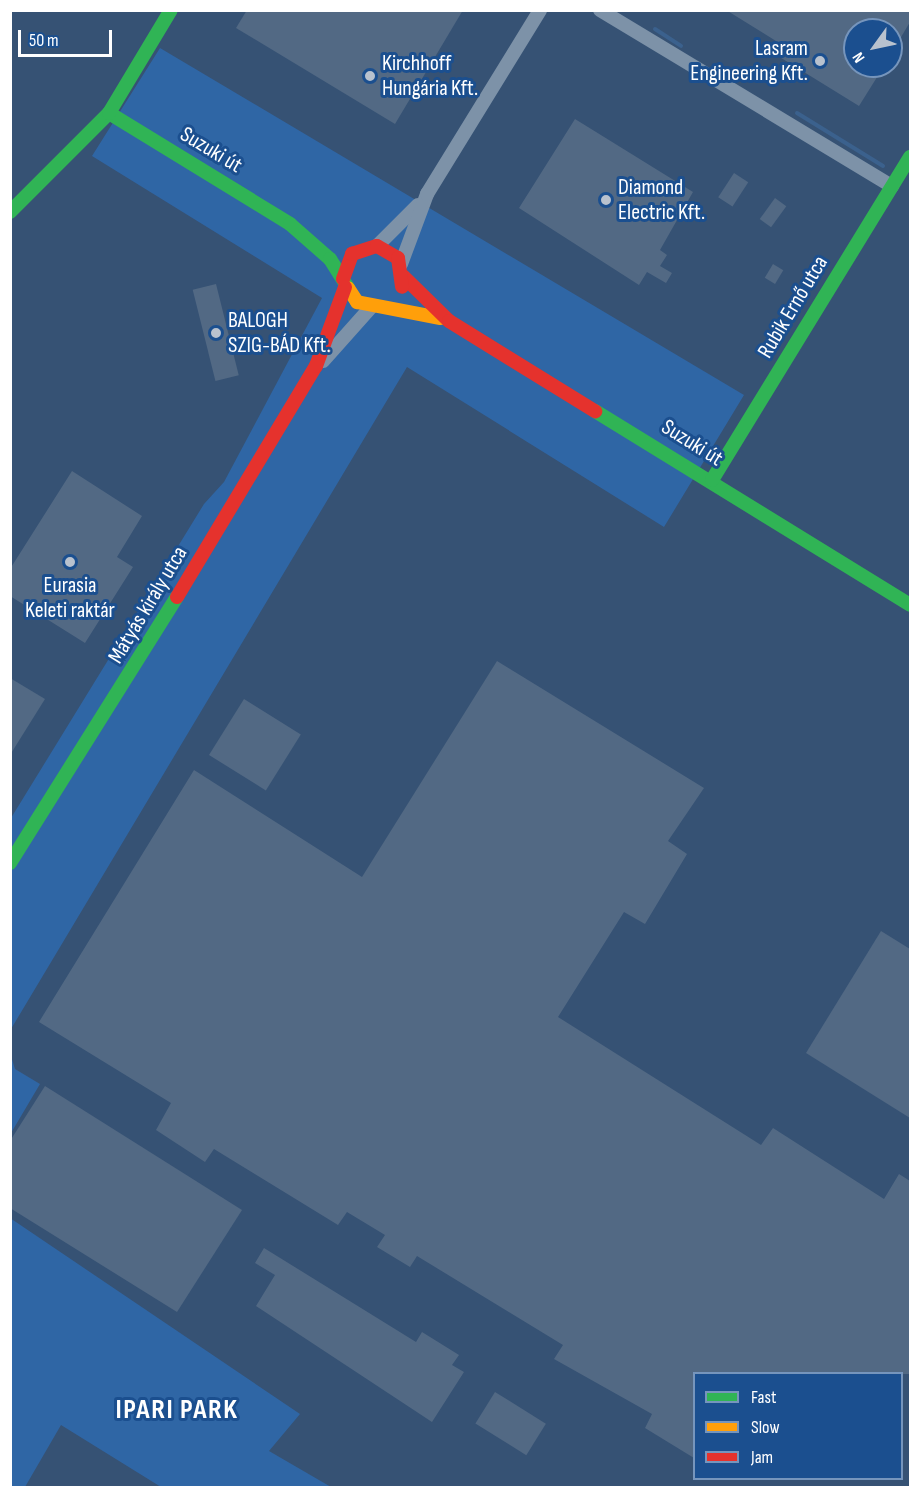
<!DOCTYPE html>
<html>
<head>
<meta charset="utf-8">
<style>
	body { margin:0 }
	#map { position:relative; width:921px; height:1498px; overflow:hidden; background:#365274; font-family:"Sofia Sans Condensed",sans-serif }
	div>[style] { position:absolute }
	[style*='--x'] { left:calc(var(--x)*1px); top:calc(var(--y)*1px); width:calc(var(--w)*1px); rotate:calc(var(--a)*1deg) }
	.green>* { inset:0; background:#2f66a5 }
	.stream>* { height:4px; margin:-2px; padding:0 2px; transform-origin:2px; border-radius:2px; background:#3b618d }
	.building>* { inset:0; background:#526984; transform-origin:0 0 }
	.street>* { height:14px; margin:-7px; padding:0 7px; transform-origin:7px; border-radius:7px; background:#7d92a8 }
	.fast>* { height:14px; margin:-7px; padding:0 7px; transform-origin:7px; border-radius:7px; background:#30b455 }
	.slow>* { height:14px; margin:-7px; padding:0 7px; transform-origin:7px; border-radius:7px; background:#ff9f0a }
	.jam>* { height:14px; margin:-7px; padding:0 7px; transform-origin:7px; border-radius:7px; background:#e5322d }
	.dots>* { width:16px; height:16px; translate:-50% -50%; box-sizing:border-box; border:3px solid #1b4f8f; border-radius:50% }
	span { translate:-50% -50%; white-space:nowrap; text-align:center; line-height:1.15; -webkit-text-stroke:6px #1b4f8f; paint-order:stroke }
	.poi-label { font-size:22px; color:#fff }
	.right { translate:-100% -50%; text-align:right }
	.left { translate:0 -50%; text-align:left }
	.street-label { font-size:22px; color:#fff }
	.district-label { font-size:28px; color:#fff; font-weight:700; letter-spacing:1.5px }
	.frame { position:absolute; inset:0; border:12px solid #fff; pointer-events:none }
	.legend { position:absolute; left:693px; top:1372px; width:210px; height:108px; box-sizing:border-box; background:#1b4f8f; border:2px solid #7695bc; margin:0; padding:8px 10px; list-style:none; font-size:18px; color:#fff }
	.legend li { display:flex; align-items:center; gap:12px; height:30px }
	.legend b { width:30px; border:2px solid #7695bc }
	.north { position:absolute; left:843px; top:18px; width:60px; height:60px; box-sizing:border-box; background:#1b4f8f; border:2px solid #7695bc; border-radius:50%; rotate:237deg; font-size:16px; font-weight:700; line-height:24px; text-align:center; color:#fff }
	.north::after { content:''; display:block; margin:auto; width:21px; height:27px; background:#b9c2ce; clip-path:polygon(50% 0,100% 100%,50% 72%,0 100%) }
	.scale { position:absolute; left:18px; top:30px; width:94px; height:27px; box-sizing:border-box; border:3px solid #fff; border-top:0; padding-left:8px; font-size:18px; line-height:21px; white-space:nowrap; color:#fff; -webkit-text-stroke:4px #1b4f8f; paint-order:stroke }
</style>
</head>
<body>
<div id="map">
	<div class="green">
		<div style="clip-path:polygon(160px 48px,744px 395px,664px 527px,407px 367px,11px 1029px,11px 818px,204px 504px,224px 482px,322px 298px,92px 156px)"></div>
		<div style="clip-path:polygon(11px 1056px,15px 1069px,40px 1084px,11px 1133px)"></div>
		<div style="clip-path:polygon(10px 1218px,300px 1414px,269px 1451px,331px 1487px,161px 1487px,61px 1425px,25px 1487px,11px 1487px)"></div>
	</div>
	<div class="stream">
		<div style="--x:655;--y:29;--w:31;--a:33"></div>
		<div style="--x:797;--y:113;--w:101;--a:31.6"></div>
	</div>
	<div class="building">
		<div style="clip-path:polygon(247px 10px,463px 10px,395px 124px,236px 28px)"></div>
		<div style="clip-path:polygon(726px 10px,910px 10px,910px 22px,891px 54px,891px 30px,855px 30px,855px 66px,884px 66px,859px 106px,778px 56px,784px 46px)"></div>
		<div style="clip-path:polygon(575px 119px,693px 192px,660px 250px,667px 255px,660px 266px,672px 273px,666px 283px,647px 272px,639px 285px,519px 208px)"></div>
		<div style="left:734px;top:173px;width:17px;height:29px;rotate:33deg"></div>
		<div style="left:775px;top:198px;width:14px;height:26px;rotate:36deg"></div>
		<div style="left:773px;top:264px;width:12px;height:16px;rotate:31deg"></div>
		<div style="left:216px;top:284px;width:94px;height:24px;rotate:76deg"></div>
		<div style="clip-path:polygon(72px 471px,142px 516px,117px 557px,133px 567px,85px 643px,10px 596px,10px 569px)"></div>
		<div style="clip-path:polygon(497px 661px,704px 788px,668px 841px,687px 854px,645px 924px,624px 912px,558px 1017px,761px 1145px,773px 1128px,884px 1199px,899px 1174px,910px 1181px,910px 1374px,694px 1374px,694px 1458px,645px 1428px,652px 1414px,554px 1359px,563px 1345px,417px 1256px,410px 1267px,377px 1247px,385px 1235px,347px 1212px,338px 1225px,214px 1149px,205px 1162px,156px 1130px,171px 1103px,39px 1022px,194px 770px,362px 877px)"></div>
		<div style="clip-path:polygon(10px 678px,45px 699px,10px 755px)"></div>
		<div style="left:244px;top:699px;width:67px;height:66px;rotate:32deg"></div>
		<div style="clip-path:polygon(881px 931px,910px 949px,910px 1118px,806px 1053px)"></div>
		<div style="clip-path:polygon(45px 1086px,242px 1210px,177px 1312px,10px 1208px,10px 1141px)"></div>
		<div style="clip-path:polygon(264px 1248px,416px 1342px,422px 1332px,459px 1355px,452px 1365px,464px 1372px,432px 1422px,256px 1306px,275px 1275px,255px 1263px)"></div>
		<div style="left:495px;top:1392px;width:60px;height:37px;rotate:32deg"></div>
	</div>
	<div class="street">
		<div style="--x:600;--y:10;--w:341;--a:31.1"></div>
		<div style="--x:377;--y:246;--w:58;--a:-45"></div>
		<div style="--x:401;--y:264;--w:75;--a:-69.6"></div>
		<div style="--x:427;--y:194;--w:216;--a:-58.4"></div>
		<div style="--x:323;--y:361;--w:74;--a:-48.3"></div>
	</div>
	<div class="fast">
		<div style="--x:109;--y:113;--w:212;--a:31.5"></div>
		<div style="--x:290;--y:224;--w:53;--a:41.2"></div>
		<div style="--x:330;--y:259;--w:34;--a:58"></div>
		<div style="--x:10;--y:212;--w:140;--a:-45"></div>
		<div style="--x:109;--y:113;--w:120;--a:-59"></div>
		<div style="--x:595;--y:411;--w:370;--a:31.6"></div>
		<div style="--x:712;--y:480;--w:379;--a:-58.5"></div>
		<div style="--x:10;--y:863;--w:314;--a:-57.9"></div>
	</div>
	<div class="slow">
		<div style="--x:348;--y:288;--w:17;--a:57"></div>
		<div style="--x:357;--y:302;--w:85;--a:10.9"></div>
	</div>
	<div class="jam">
		<div style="--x:403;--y:276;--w:64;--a:44.4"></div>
		<div style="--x:449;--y:321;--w:172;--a:31.7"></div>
		<div style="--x:343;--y:279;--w:27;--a:-70"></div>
		<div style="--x:352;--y:254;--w:26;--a:-18"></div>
		<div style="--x:377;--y:246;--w:24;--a:30"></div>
		<div style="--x:398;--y:258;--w:29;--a:82"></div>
		<div style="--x:177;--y:597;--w:270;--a:-59"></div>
		<div style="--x:316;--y:366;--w:84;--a:-69.8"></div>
	</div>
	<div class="dots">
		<div style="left:820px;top:61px;background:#b9c2ce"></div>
		<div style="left:370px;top:76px;background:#b9c2ce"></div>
		<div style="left:606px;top:200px;background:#b9c2ce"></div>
		<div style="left:216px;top:333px;background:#b9c2ce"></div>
		<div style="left:70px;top:562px;background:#b9c2ce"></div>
	</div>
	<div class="poi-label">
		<span class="right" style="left:808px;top:61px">Lasram<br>Engineering Kft.</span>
		<span class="left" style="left:382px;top:76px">Kirchhoff<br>Hungária Kft.</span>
		<span class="left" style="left:618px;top:200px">Diamond<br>Electric Kft.</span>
		<span class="left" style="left:228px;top:333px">BALOGH<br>SZIG-BÁD Kft.</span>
		<span style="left:70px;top:598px">Eurasia<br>Keleti raktár</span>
	</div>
	<div class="street-label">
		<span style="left:211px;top:150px;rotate:31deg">Suzuki út</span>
		<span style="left:793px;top:307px;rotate:-59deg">Rubik Ernő utca</span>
		<span style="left:692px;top:443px;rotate:32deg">Suzuki út</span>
		<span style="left:148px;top:605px;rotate:-59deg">Mátyás király utca</span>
	</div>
	<div class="district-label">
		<span style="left:177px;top:1410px">IPARI PARK</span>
	</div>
	<div class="frame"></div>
	<ul class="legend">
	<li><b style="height:8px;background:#30b455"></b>Fast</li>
	<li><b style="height:8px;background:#ff9f0a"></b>Slow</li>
	<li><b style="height:8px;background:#e5322d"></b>Jam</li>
	</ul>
	<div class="north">N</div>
	<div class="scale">50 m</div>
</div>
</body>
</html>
